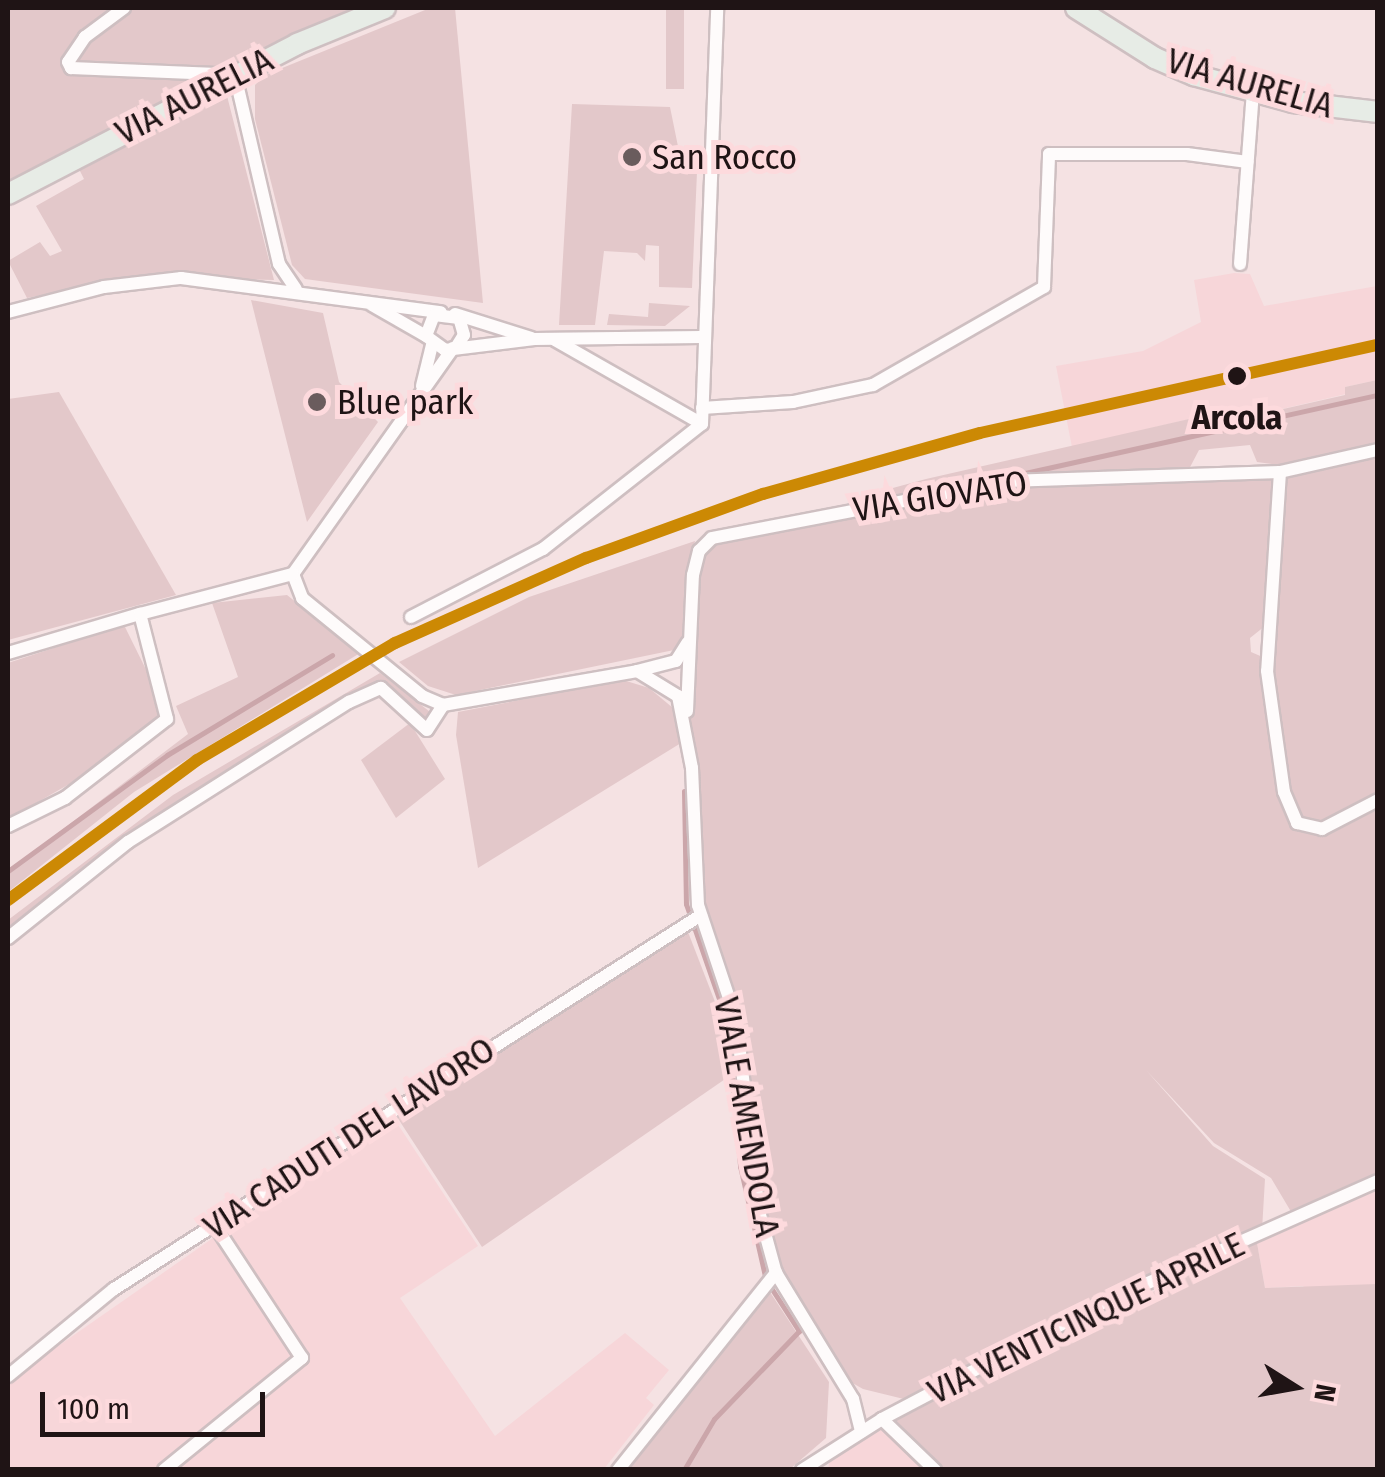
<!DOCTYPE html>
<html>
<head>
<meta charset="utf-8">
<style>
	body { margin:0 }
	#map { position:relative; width:1385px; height:1477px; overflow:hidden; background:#f5e2e3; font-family:"Fira Sans Condensed",sans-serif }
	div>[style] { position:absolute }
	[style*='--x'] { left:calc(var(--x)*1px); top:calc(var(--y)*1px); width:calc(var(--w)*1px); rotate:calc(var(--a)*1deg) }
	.built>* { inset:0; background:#f7d6d9 }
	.green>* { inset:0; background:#e3c8ca; transform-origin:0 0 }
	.stream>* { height:5px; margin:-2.5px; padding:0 2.5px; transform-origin:2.5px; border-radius:2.5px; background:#cba6aa }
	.roads { filter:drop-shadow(2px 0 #cebfc1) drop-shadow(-2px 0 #cebfc1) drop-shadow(0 2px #cebfc1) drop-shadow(0 -2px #cebfc1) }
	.minor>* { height:12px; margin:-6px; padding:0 6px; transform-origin:6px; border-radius:6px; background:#fefbfb }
	.primary>* { height:20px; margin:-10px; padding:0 10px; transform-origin:10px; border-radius:10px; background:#e7ece6 }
	.rail-1>* { height:12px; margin:-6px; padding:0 6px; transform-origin:6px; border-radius:6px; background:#cc8904 }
	.dots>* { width:28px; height:28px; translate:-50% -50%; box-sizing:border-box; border:5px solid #fddadd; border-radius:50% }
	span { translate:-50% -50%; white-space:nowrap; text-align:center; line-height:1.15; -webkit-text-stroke:10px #fddadd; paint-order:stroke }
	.street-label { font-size:35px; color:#1f1415 }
	.poi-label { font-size:35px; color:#1f1415 }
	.left { translate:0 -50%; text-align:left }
	.stop-label { font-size:35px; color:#1f1415; font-weight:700 }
	.frame { position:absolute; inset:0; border:10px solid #1f1415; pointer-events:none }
	.north { position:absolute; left:1245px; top:1337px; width:100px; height:100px; -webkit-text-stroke:8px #fddadd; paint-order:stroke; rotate:101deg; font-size:28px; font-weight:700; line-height:40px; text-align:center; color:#1f1415 }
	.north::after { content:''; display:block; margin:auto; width:35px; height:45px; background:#1f1415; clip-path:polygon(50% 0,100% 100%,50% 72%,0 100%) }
	.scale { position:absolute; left:40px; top:1392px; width:225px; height:45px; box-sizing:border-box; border:5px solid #1f1415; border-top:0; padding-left:12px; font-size:30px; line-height:35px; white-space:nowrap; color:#1f1415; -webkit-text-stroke:8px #fddadd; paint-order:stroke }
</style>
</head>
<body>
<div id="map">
	<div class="built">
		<div style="clip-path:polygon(1234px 273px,1250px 274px,1264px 306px,1377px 286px,1377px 380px,1345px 387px,1346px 394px,1226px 422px,1223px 411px,1072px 447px,1056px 366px,1143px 351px,1201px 322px,1194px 280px)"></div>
		<div style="clip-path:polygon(391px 1114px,478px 1246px,400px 1298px,495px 1436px,625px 1333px,669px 1370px,646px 1398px,654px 1405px,604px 1469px,8px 1470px,8px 1381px)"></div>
		<div style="clip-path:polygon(1377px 1183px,1377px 1383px,1303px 1286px,1265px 1288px,1257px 1243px,1264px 1233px)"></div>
		<div style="clip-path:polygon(882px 1419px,938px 1470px,828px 1470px,831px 1451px)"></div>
	</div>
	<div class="green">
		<div style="clip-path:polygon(8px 8px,368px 8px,163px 100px,8px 185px)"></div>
		<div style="clip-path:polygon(430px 8px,455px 8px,483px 303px,305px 279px,292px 265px,255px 119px,255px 85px,265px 75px)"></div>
		<div style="left:666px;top:8px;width:18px;height:81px"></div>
		<div style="clip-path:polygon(226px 92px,274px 280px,133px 277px,27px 298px,8px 261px,40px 242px,50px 256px,62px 251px,36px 206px,84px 179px,77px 165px)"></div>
		<div style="clip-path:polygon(572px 104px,670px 107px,683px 171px,697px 172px,692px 288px,659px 287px,659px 246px,646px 245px,645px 261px,637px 253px,604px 251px,595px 325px,559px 325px)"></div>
		<div style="clip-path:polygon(251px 300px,323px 313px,339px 382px,378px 422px,307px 522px)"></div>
		<div style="clip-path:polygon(649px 303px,690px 306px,665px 326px,607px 325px,609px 314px,648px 317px)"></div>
		<div style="clip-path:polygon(1377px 380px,1377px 446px,1287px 466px,1257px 462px,1250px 445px,1199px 450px,1188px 471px,1097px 474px,868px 503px,867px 495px,926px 479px,1224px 411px,1226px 422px,1345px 395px,1345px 387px)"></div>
		<div style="clip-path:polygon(59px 392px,176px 595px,8px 640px,8px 399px)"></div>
		<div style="clip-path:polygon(1377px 452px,1377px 797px,1322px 827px,1299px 821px,1286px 791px,1269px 671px,1282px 474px)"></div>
		<div style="clip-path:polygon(1277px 474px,1270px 622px,1250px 638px,1251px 652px,1265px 658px,1296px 824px,1322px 832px,1366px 809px,1377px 812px,1377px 1178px,1293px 1215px,1271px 1178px,1214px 1143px,1146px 1070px,1213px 1146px,1265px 1179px,1262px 1230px,912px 1401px,863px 1389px,842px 1377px,778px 1272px,762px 1211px,746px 1059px,700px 905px,689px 723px,696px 575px,705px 545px,851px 512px,868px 522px,888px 518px,899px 503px,1008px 483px)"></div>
		<div style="clip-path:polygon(695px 541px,685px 591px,686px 631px,674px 650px,456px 695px,428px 686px,399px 662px,529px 597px)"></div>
		<div style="clip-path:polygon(287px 595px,360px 653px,134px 792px,8px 892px,8px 871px,188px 734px,176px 706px,238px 677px,212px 603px)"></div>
		<div style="clip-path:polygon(124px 625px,166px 710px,108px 762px,8px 819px,8px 663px)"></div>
		<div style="clip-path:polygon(380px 673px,434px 715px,424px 723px,381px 685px,315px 717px,125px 839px,8px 933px,8px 920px,173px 795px)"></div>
		<div style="clip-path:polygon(623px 680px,649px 688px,673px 708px,681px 743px,478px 868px,456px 735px,458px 712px)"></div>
		<div style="clip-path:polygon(410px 723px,445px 779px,396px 818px,361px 760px)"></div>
		<div style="clip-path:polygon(688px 932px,724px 1025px,731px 1075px,482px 1247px,395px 1114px)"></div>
		<div style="clip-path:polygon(1257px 1243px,1265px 1288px,1377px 1284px,1377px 1469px,938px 1469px,882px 1419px)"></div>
		<div style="clip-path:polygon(768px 1289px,829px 1382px,826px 1438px,790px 1469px,623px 1470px)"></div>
	</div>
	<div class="stream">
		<div style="--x:1025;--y:473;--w:362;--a:-12.5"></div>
		<div style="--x:684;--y:791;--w:113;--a:89"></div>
		<div style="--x:686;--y:904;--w:125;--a:70.8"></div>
		<div style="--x:727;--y:1022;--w:145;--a:84.8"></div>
		<div style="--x:740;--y:1166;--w:117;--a:77.2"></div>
		<div style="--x:766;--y:1280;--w:61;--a:57.1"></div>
		<div style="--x:799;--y:1331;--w:122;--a:134"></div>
		<div style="--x:714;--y:1419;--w:59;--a:120.5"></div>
		<div style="--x:8;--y:871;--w:197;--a:-36.1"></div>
		<div style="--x:167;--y:755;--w:193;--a:-31.2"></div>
	</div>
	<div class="roads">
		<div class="minor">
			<div style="--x:124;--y:8;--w:49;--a:143.4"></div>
			<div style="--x:85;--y:37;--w:30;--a:124"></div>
			<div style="--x:68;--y:62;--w:7;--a:63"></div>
			<div style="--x:71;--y:68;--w:164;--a:2.4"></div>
			<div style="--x:235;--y:75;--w:194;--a:76.9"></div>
			<div style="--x:279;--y:264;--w:30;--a:56"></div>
			<div style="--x:1240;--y:264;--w:172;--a:-85.7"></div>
			<div style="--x:372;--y:305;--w:62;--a:29.9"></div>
			<div style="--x:8;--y:312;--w:99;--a:-14.6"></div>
			<div style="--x:104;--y:287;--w:78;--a:-6.7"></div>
			<div style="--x:181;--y:278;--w:262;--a:7.5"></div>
			<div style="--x:455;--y:314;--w:80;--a:17.5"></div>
			<div style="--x:555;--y:340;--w:169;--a:29.7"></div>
			<div style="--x:457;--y:346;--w:13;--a:-58"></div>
			<div style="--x:464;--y:335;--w:18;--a:-106"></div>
			<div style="--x:459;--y:318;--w:25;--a:-173"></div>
			<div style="--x:434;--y:315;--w:22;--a:111"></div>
			<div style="--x:426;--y:336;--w:24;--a:36"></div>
			<div style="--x:445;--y:350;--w:90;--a:-7"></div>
			<div style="--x:534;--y:339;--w:167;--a:-0.7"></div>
			<div style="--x:422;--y:386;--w:42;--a:-76.3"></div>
			<div style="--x:702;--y:408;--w:91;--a:-3.8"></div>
			<div style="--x:793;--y:402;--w:82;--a:-12"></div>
			<div style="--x:873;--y:385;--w:197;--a:-29.8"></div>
			<div style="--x:1044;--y:287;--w:133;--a:-87.8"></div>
			<div style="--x:1049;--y:154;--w:138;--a:0"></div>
			<div style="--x:1187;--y:154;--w:61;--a:7.6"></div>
			<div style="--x:702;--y:424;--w:416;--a:-87.9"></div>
			<div style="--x:1280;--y:472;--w:199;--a:93.7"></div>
			<div style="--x:1267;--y:671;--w:122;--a:82"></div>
			<div style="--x:1284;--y:792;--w:34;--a:67"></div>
			<div style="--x:1297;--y:823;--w:26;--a:13"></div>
			<div style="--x:1322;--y:829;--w:63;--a:-27.4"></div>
			<div style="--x:293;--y:574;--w:26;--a:69"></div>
			<div style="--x:302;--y:598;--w:155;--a:39.2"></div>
			<div style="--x:422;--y:696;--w:23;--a:23"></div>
			<div style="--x:443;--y:705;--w:197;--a:-9.9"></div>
			<div style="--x:637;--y:671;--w:48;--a:31.4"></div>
			<div style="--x:678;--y:696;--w:73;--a:79"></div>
			<div style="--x:692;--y:768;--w:137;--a:87.5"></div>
			<div style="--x:698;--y:905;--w:120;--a:71.6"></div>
			<div style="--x:736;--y:1019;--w:193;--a:83.2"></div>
			<div style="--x:759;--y:1211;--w:64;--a:74.7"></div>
			<div style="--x:776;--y:1273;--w:148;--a:58.6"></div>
			<div style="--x:853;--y:1399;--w:34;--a:76"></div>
			<div style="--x:293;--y:574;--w:277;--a:-54.7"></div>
			<div style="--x:411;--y:617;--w:148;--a:-27.3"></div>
			<div style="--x:543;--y:549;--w:202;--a:-38.2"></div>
			<div style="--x:8;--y:653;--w:138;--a:-16.5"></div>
			<div style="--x:637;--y:671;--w:40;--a:-14.4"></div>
			<div style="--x:676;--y:661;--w:22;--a:-58"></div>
			<div style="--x:687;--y:711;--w:136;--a:-87.5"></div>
			<div style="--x:693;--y:575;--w:25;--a:-76"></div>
			<div style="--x:699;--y:551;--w:18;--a:-45"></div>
			<div style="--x:712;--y:538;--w:300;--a:-10.9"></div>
			<div style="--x:1007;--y:481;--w:273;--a:-1.9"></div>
			<div style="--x:1280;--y:472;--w:100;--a:-12.7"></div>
			<div style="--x:8;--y:826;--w:64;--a:-26.2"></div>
			<div style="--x:65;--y:798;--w:129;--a:-37.8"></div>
			<div style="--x:167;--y:719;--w:108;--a:-104.4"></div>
			<div style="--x:140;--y:614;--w:158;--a:-14.7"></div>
			<div style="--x:8;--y:938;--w:154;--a:-38.7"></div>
			<div style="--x:128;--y:842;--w:262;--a:-32.4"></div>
			<div style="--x:349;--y:702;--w:35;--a:-24"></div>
			<div style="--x:381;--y:688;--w:62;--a:42.4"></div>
			<div style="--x:427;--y:730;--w:30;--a:-57"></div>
			<div style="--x:8;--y:1376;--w:137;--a:-39.4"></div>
			<div style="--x:114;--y:1289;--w:696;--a:-32.5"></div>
			<div style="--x:882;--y:1419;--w:74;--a:43.9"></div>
			<div style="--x:164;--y:1470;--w:178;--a:-39.1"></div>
			<div style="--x:302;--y:1358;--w:160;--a:-123.3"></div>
			<div style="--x:618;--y:1470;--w:253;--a:-51.3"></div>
			<div style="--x:802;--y:1470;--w:95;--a:-32.5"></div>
			<div style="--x:882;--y:1419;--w:244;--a:-27.8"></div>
			<div style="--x:1098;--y:1305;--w:306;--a:-23.9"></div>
		</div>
		<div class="primary">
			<div style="--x:1076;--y:8;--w:93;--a:32.3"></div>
			<div style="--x:1155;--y:58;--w:43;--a:23.6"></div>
			<div style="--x:1194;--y:75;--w:103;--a:15.3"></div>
			<div style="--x:1293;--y:102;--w:86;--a:6.7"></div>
			<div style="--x:8;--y:194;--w:326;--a:-27.4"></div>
			<div style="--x:297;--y:44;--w:95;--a:-22.2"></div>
		</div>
	</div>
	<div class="rail-1">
		<div style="--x:8;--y:900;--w:235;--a:-36.5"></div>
		<div style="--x:197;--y:760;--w:230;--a:-30.6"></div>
		<div style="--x:395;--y:643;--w:209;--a:-24"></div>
		<div style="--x:586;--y:558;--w:188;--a:-19.9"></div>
		<div style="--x:763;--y:494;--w:225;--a:-15.7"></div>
		<div style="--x:980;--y:433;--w:408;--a:-12.5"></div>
	</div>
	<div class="dots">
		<div style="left:632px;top:157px;background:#6a5c5d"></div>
		<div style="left:1237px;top:376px;background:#1f1415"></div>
		<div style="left:317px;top:402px;background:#6a5c5d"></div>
	</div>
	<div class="street-label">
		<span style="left:1250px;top:83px;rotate:16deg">VIA AURELIA</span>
		<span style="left:194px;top:96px;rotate:-27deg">VIA AURELIA</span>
		<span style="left:940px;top:496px;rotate:-9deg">VIA GIOVATO</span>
		<span style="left:747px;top:1117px;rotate:80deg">VIALE AMENDOLA</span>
		<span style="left:349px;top:1138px;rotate:-33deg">VIA CADUTI DEL LAVORO</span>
		<span style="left:1086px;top:1318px;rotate:-26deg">VIA VENTICINQUE APRILE</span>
	</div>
	<div class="poi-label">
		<span class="left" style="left:652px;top:157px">San Rocco</span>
		<span class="left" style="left:337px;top:402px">Blue park</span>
	</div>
	<div class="stop-label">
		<span style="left:1237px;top:417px">Arcola</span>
	</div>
	<div class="frame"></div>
	<div class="north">N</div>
	<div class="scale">100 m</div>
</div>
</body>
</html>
